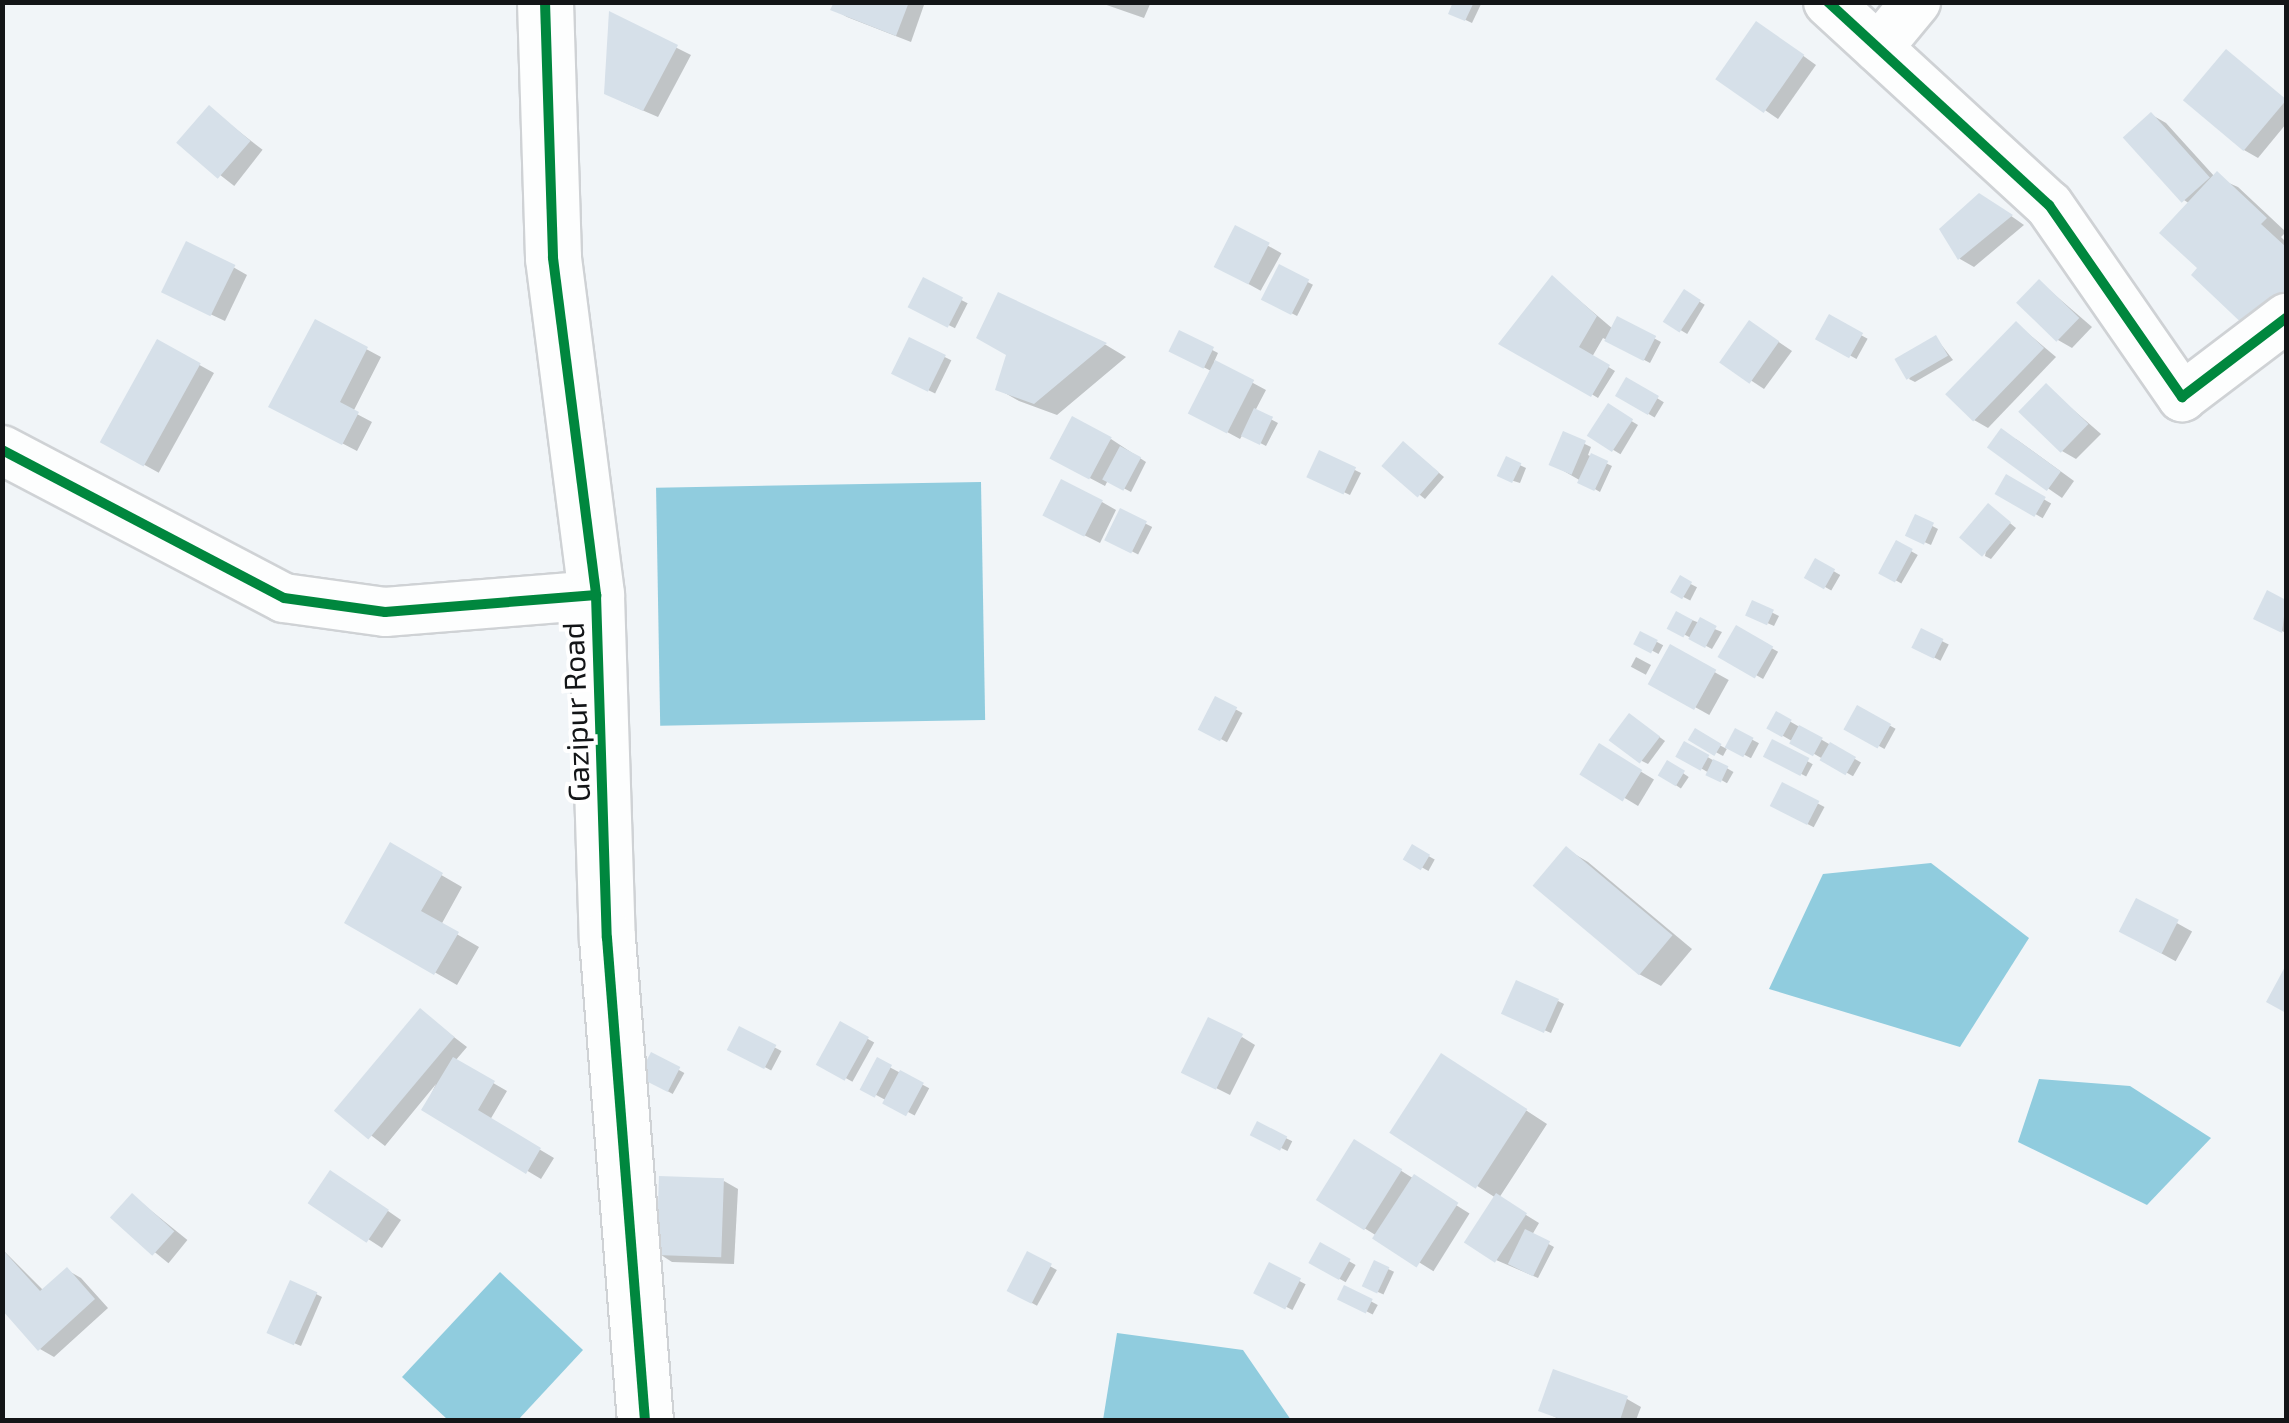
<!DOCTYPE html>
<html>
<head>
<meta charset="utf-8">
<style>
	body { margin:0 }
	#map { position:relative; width:2289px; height:1423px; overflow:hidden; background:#f1f5f8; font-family:"Exo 2",sans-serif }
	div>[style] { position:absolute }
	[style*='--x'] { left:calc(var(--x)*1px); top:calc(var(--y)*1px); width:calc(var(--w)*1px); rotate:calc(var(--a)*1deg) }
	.water>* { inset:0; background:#90ccde; transform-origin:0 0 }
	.shadow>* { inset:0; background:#0003; transform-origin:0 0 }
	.building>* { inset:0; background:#d6e0e9; transform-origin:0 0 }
	.roads { filter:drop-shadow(2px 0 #cfd2d5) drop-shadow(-2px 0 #cfd2d5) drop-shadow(0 2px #cfd2d5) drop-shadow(0 -2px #cfd2d5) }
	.minor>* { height:48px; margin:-24px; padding:0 24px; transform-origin:24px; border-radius:24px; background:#fdfefe }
	.tertiary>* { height:55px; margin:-27.5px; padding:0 27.5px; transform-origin:27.5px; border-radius:27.5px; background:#fdfefe }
	.cycleway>* { height:10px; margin:-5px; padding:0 5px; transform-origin:5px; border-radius:5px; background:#00873e }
	span { translate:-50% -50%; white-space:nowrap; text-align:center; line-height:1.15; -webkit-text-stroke:8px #fff; paint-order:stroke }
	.street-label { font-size:30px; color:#131517 }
	.frame { position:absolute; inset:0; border:5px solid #131517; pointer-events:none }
</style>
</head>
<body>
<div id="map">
	<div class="water">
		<div style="left:981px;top:482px;width:238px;height:325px;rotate:89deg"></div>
		<div style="clip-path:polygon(1931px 863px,2029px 938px,1960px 1047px,1769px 989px,1823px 874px)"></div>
		<div style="clip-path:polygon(2039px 1079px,2130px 1086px,2211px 1138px,2147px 1205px,2018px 1142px)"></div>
		<div style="clip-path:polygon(500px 1272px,583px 1350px,518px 1420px,448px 1420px,402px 1377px)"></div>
		<div style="clip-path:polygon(1117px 1333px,1243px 1350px,1291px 1420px,1103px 1420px)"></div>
	</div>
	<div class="shadow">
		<div style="clip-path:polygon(837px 2px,925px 2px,911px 42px,847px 17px,833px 9px)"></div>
		<div style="clip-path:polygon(1098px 2px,1151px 2px,1144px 18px)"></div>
		<div style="clip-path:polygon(1456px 2px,1482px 2px,1472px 23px,1451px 13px)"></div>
		<div style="clip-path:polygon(611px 15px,691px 55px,658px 117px,621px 101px)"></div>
		<div style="clip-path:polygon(1770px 32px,1816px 65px,1778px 119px,1718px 78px)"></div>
		<div style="clip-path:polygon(2226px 52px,2286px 100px,2286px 124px,2258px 158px,2244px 150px)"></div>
		<div style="left:209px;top:108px;width:68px;height:46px;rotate:38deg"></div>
		<div style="clip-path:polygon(2152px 115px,2166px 123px,2215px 177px,2238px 187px,2286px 232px,2281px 237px,2286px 242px,2286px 327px,2200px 268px,2190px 204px,2184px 200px)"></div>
		<div style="clip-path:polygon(1994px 204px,2024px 225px,1974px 267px,1960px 259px,1942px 230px)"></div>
		<div style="left:1236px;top:228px;width:52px;height:43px;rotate:29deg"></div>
		<div style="clip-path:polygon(233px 267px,247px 275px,225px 321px,178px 299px)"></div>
		<div style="left:1280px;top:268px;width:37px;height:35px;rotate:27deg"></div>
		<div style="clip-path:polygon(1553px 278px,1613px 329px,1618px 319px,1661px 342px,1650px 363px,1603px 338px,1592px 357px,1615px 371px,1598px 398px,1570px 381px)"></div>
		<div style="left:924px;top:281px;width:49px;height:28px;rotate:27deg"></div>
		<div style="clip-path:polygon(2040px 282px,2092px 327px,2072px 348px,2058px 340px)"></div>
		<div style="left:1685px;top:293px;width:23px;height:34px;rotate:31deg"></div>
		<div style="clip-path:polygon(1000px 295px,1106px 345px,1126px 357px,1057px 415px,1019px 401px,998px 389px,1009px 354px)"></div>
		<div style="left:1830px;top:318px;width:43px;height:23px;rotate:29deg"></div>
		<div style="clip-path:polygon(316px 322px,381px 357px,353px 412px,372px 422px,357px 451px,286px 414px)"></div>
		<div style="clip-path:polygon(2017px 324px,2056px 357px,1988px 428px,1974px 420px)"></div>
		<div style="clip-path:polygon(1764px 332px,1792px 351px,1764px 389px,1723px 362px)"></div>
		<div style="clip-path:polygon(1180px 333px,1218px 353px,1214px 362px,1266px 390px,1255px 411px,1278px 423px,1266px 446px,1243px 434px,1240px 439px,1190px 412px,1211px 371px,1171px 350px)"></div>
		<div style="clip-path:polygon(1936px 338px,1953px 360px,1915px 382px,1909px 379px)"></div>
		<div style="left:910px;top:340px;width:46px;height:37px;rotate:26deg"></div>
		<div style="left:158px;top:342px;width:64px;height:114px;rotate:29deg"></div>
		<div style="left:1627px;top:380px;width:43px;height:18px;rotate:31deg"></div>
		<div style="clip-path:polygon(2046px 386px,2101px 434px,2076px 459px,2062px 451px)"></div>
		<div style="left:1608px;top:407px;width:35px;height:34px;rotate:31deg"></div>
		<div style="clip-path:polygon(1564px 434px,1591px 447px,1588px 455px,1612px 466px,1600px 492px,1550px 463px)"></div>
		<div style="clip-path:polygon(1111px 439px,1146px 462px,1131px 492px,1108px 480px,1105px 486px,1067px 466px)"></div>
		<div style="clip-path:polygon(2016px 439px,2074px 481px,2062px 498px,1990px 448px)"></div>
		<div style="clip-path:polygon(1409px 448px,1444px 477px,1425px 499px,1384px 466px)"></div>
		<div style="clip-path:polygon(1320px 453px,1361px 473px,1350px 495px,1316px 479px)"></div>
		<div style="clip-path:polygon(1507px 459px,1526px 468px,1520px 483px,1507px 479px)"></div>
		<div style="left:2007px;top:478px;width:51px;height:17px;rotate:30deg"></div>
		<div style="clip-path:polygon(1102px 502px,1116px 510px,1100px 543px,1060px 523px)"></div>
		<div style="clip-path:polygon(1994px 510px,2016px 528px,1991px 559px,1985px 556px)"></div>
		<div style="left:1121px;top:511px;width:35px;height:31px;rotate:27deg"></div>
		<div style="clip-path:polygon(1917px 518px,1938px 529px,1931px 545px,1911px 536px)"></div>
		<div style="left:1897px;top:543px;width:24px;height:33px;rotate:30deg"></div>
		<div style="left:1816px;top:561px;width:28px;height:18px;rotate:30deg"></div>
		<div style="left:1681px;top:579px;width:18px;height:15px;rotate:27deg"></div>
		<div style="clip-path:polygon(2268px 594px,2286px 603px,2286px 633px,2256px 618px)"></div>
		<div style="clip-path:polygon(1753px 603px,1779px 616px,1774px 626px,1754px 617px)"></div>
		<div style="clip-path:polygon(1677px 614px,1722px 632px,1712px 649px,1670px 627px)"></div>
		<div style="left:1737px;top:629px;width:47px;height:31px;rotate:29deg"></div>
		<div style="left:1922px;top:631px;width:30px;height:18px;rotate:27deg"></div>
		<div style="left:1642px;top:634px;width:24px;height:10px;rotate:28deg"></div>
		<div style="left:1671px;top:648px;width:66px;height:40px;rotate:29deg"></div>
		<div style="left:1636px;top:657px;width:17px;height:11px;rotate:28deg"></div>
		<div style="left:1216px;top:699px;width:30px;height:33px;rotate:28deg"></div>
		<div style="left:1858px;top:708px;width:43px;height:23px;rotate:29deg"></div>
		<div style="left:1777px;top:714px;width:97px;height:16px;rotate:30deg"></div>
		<div style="clip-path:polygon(1636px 720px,1665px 741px,1648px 764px,1642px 761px)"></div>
		<div style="left:1736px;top:731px;width:26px;height:17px;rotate:28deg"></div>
		<div style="left:1695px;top:732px;width:36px;height:8px;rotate:28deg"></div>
		<div style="left:1773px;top:743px;width:45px;height:14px;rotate:28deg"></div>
		<div style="left:1685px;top:744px;width:56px;height:13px;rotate:30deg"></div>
		<div style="left:1600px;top:747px;width:63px;height:31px;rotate:31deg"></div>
		<div style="left:1668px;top:763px;width:25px;height:14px;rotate:34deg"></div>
		<div style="left:1783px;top:785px;width:47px;height:23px;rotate:28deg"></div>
		<div style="clip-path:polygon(391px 846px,462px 887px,441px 925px,479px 947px,457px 985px,347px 922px)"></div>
		<div style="left:1412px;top:847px;width:26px;height:13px;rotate:29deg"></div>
		<div style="clip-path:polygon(1566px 849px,1588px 862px,1692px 949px,1661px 986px,1639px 974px)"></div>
		<div style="left:2137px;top:901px;width:63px;height:34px;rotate:29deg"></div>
		<div style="clip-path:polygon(1558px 1001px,1564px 1004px,1551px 1033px,1511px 1016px)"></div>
		<div style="clip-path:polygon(420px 1011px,467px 1047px,455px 1061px,507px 1091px,490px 1120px,554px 1158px,541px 1179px,424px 1109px,436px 1084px,385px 1146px,338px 1110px)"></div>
		<div style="left:841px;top:1024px;width:38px;height:45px;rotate:29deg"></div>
		<div style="left:740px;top:1029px;width:47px;height:22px;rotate:28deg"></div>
		<div style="clip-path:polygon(1242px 1037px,1255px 1045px,1230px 1095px,1198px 1079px)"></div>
		<div style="left:652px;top:1055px;width:37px;height:24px;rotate:29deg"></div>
		<div style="left:878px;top:1061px;width:58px;height:31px;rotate:28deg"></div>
		<div style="clip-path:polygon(1463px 1069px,1547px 1124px,1499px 1198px,1539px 1223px,1532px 1235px,1554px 1247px,1538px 1278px,1496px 1260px,1496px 1198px,1393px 1132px)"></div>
		<div style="left:1259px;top:1125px;width:37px;height:11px;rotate:26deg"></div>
		<div style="left:1355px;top:1142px;width:135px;height:68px;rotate:32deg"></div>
		<div style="clip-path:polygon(345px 1181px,401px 1220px,382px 1248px,311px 1202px)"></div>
		<div style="clip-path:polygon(724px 1181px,738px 1189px,734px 1264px,672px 1262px,658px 1253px)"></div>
		<div style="left:133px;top:1196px;width:70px;height:30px;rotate:39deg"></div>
		<div style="left:1321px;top:1245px;width:40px;height:20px;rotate:30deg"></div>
		<div style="clip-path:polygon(2px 1249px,44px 1291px,67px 1270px,81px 1278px,108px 1308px,54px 1357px,40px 1349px,2px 1306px)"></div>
		<div style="left:1028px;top:1254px;width:33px;height:41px;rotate:29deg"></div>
		<div style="left:1375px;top:1263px;width:21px;height:25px;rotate:25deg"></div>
		<div style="left:1270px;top:1266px;width:40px;height:29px;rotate:27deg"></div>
		<div style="left:1346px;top:1288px;width:36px;height:11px;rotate:28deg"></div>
		<div style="clip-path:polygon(316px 1294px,322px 1297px,301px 1346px,275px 1335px)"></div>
		<div style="clip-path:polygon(1627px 1399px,1641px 1407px,1636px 1420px,1561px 1420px,1541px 1410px)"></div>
	</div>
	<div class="building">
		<div style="clip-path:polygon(834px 2px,909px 2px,896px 36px,830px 10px)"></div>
		<div style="clip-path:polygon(1453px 2px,1474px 2px,1465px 21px,1448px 14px)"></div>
		<div style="clip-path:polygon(609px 11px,678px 45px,643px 111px,604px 94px)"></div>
		<div style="left:1756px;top:21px;width:59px;height:71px;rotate:35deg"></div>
		<div style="left:2226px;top:49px;width:79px;height:67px;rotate:40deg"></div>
		<div style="left:209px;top:105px;width:55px;height:50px;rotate:41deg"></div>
		<div style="left:2151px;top:112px;width:88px;height:38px;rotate:48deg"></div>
		<div style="clip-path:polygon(2217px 171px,2267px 218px,2261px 224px,2286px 247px,2286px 292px,2250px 331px,2191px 275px,2197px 268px,2159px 233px)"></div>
		<div style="clip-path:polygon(1979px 193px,2013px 215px,1958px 260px,1939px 229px)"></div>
		<div style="left:1235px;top:225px;width:39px;height:47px;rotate:27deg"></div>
		<div style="left:186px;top:241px;width:55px;height:57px;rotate:26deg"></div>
		<div style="left:1279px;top:264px;width:34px;height:40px;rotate:27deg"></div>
		<div style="clip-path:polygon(1552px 275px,1597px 316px,1579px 347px,1610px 365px,1591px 397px,1498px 344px)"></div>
		<div style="left:923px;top:277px;width:45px;height:34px;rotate:27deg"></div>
		<div style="left:2039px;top:279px;width:56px;height:33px;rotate:44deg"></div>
		<div style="left:1684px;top:289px;width:20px;height:39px;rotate:33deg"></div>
		<div style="clip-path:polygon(998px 292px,1107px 343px,1034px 404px,995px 390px,1006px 355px,976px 338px)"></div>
		<div style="left:1829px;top:314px;width:39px;height:29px;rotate:29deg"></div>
		<div style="left:1617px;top:316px;width:44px;height:28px;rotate:27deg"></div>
		<div style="clip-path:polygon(315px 319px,368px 347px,340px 402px,359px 412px,342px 445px,268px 407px)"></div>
		<div style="left:1749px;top:320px;width:37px;height:52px;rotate:35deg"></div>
		<div style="left:2016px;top:321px;width:39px;height:102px;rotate:44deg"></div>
		<div style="left:1179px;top:330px;width:39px;height:24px;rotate:26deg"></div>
		<div style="left:1936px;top:335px;width:24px;height:48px;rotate:60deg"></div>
		<div style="left:909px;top:337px;width:41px;height:41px;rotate:26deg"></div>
		<div style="left:157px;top:339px;width:50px;height:118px;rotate:29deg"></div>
		<div style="left:1215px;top:360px;width:44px;height:60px;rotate:27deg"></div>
		<div style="left:1626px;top:377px;width:38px;height:22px;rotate:30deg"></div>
		<div style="left:2046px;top:383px;width:59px;height:40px;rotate:44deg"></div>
		<div style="left:1608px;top:403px;width:30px;height:39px;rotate:33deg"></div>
		<div style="left:1254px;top:408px;width:21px;height:31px;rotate:25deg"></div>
		<div style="left:1072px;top:416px;width:45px;height:48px;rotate:28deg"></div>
		<div style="left:2001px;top:428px;width:74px;height:24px;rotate:36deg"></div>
		<div style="left:1563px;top:431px;width:25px;height:37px;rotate:23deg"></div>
		<div style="left:1403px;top:441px;width:48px;height:33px;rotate:41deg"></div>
		<div style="left:1120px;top:446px;width:24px;height:38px;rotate:28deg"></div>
		<div style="left:1319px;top:450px;width:41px;height:30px;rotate:25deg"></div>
		<div style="left:1591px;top:453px;width:19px;height:33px;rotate:25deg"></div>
		<div style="left:1506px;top:456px;width:17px;height:22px;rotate:25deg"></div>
		<div style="left:2006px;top:474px;width:46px;height:23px;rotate:30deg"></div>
		<div style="left:1061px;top:479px;width:47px;height:41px;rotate:27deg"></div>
		<div style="left:1988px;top:503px;width:30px;height:45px;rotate:40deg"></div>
		<div style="left:1120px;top:508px;width:30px;height:36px;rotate:26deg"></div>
		<div style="left:1915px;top:514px;width:21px;height:24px;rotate:25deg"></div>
		<div style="left:1896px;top:540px;width:19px;height:38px;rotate:28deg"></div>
		<div style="left:1815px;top:558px;width:23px;height:23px;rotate:29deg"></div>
		<div style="left:1680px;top:575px;width:14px;height:20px;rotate:30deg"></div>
		<div style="clip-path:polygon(2267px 590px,2286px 600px,2282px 633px,2253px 619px)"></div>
		<div style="left:1752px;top:600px;width:24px;height:17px;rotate:24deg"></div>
		<div style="left:1676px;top:611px;width:19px;height:20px;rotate:28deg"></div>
		<div style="left:1700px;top:617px;width:19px;height:25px;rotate:28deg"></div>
		<div style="left:1736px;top:625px;width:43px;height:37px;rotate:30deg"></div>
		<div style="left:1921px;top:628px;width:25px;height:22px;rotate:26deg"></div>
		<div style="left:1640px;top:631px;width:20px;height:15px;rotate:27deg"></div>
		<div style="left:1670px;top:644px;width:53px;height:46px;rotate:29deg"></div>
		<div style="left:1215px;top:696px;width:25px;height:38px;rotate:27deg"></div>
		<div style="left:1857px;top:705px;width:39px;height:28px;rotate:29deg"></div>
		<div style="left:1776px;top:711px;width:18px;height:20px;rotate:29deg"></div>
		<div style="left:1629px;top:713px;width:39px;height:34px;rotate:37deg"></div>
		<div style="left:1799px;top:725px;width:27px;height:21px;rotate:28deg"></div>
		<div style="left:1695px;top:728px;width:31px;height:14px;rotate:31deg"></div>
		<div style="left:1735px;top:728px;width:21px;height:22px;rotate:28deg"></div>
		<div style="left:1772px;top:739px;width:42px;height:20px;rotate:27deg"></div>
		<div style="left:1684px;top:741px;width:29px;height:18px;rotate:29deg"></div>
		<div style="left:1830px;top:742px;width:30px;height:21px;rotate:30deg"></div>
		<div style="left:1599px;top:743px;width:51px;height:37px;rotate:32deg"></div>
		<div style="left:1713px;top:759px;width:17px;height:18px;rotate:25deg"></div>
		<div style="left:1667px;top:760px;width:21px;height:18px;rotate:31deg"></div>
		<div style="left:1782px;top:782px;width:42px;height:27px;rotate:27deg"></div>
		<div style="clip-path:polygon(390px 842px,443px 873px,421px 911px,459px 932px,434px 975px,344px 923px)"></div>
		<div style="left:1412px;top:844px;width:21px;height:18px;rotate:31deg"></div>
		<div style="left:1566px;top:846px;width:139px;height:52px;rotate:40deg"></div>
		<div style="left:2136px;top:898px;width:48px;height:38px;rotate:27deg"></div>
		<div style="clip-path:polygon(2286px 965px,2286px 1013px,2266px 1002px)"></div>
		<div style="left:1516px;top:980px;width:47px;height:37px;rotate:24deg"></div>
		<div style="left:420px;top:1008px;width:45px;height:134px;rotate:40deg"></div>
		<div style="left:1208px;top:1017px;width:39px;height:62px;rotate:26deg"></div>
		<div style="left:840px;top:1021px;width:33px;height:50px;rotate:29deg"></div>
		<div style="left:739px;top:1026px;width:42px;height:27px;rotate:27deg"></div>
		<div style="left:651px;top:1052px;width:33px;height:28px;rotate:27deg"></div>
		<div style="left:1441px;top:1053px;width:103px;height:95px;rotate:33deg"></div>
		<div style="clip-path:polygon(453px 1057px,495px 1081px,478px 1110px,541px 1148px,526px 1174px,421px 1110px)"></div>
		<div style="left:877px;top:1057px;width:17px;height:37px;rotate:28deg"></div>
		<div style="left:900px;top:1070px;width:27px;height:38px;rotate:28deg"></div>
		<div style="left:1257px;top:1121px;width:34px;height:16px;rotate:27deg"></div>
		<div style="left:1354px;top:1139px;width:57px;height:72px;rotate:32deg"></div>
		<div style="left:330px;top:1170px;width:71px;height:40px;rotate:34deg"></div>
		<div style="left:1414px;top:1174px;width:53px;height:77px;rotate:33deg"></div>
		<div style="left:659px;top:1176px;width:65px;height:79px;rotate:2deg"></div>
		<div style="left:132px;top:1193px;width:57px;height:33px;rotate:42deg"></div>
		<div style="left:1496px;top:1193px;width:37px;height:59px;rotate:33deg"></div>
		<div style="left:1525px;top:1229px;width:28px;height:39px;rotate:26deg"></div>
		<div style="left:1320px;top:1242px;width:35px;height:24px;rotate:29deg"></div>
		<div style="clip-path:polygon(2px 1249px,40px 1291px,67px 1267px,95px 1299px,38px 1351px,2px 1310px)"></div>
		<div style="left:1027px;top:1251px;width:28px;height:45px;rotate:27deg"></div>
		<div style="left:1374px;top:1260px;width:17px;height:29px;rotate:25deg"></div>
		<div style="left:1269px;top:1262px;width:36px;height:35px;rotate:27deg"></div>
		<div style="left:290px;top:1280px;width:30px;height:58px;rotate:24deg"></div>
		<div style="left:1344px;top:1285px;width:32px;height:16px;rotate:26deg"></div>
		<div style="clip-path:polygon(1553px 1369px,1628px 1396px,1620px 1420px,1563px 1420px,1538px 1411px)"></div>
	</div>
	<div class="roads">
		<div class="minor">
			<div style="--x:1828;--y:2;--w:300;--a:42.6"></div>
			<div style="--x:2049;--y:205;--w:234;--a:55.3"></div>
			<div style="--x:2182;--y:397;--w:131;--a:-37.2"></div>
			<div style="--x:1878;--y:48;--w:60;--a:-50.4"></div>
			<div style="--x:2;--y:450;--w:318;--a:27.7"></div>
			<div style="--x:284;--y:598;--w:102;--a:7.9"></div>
			<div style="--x:385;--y:612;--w:212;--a:-4.6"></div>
		</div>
		<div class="tertiary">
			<div style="--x:545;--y:2;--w:256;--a:88.2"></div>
			<div style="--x:553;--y:258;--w:340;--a:82.7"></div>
			<div style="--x:596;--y:595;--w:343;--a:88.2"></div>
			<div style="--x:607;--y:938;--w:483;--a:85.5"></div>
		</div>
	</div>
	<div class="cycleway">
		<div style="--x:545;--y:2;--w:256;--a:88.2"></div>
		<div style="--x:553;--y:258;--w:340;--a:82.7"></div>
		<div style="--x:596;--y:595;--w:343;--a:88.2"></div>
		<div style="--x:607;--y:938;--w:483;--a:85.5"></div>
		<div style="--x:1828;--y:2;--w:300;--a:42.6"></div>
		<div style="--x:2049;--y:205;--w:234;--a:55.3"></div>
		<div style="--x:2182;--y:397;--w:131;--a:-37.2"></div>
		<div style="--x:2;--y:450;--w:318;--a:27.7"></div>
		<div style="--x:284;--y:598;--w:102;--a:7.9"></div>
		<div style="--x:385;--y:612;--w:212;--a:-4.6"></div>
	</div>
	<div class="street-label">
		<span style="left:575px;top:712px;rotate:-92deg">Gazipur Road</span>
	</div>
	<div class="frame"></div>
</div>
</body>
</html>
